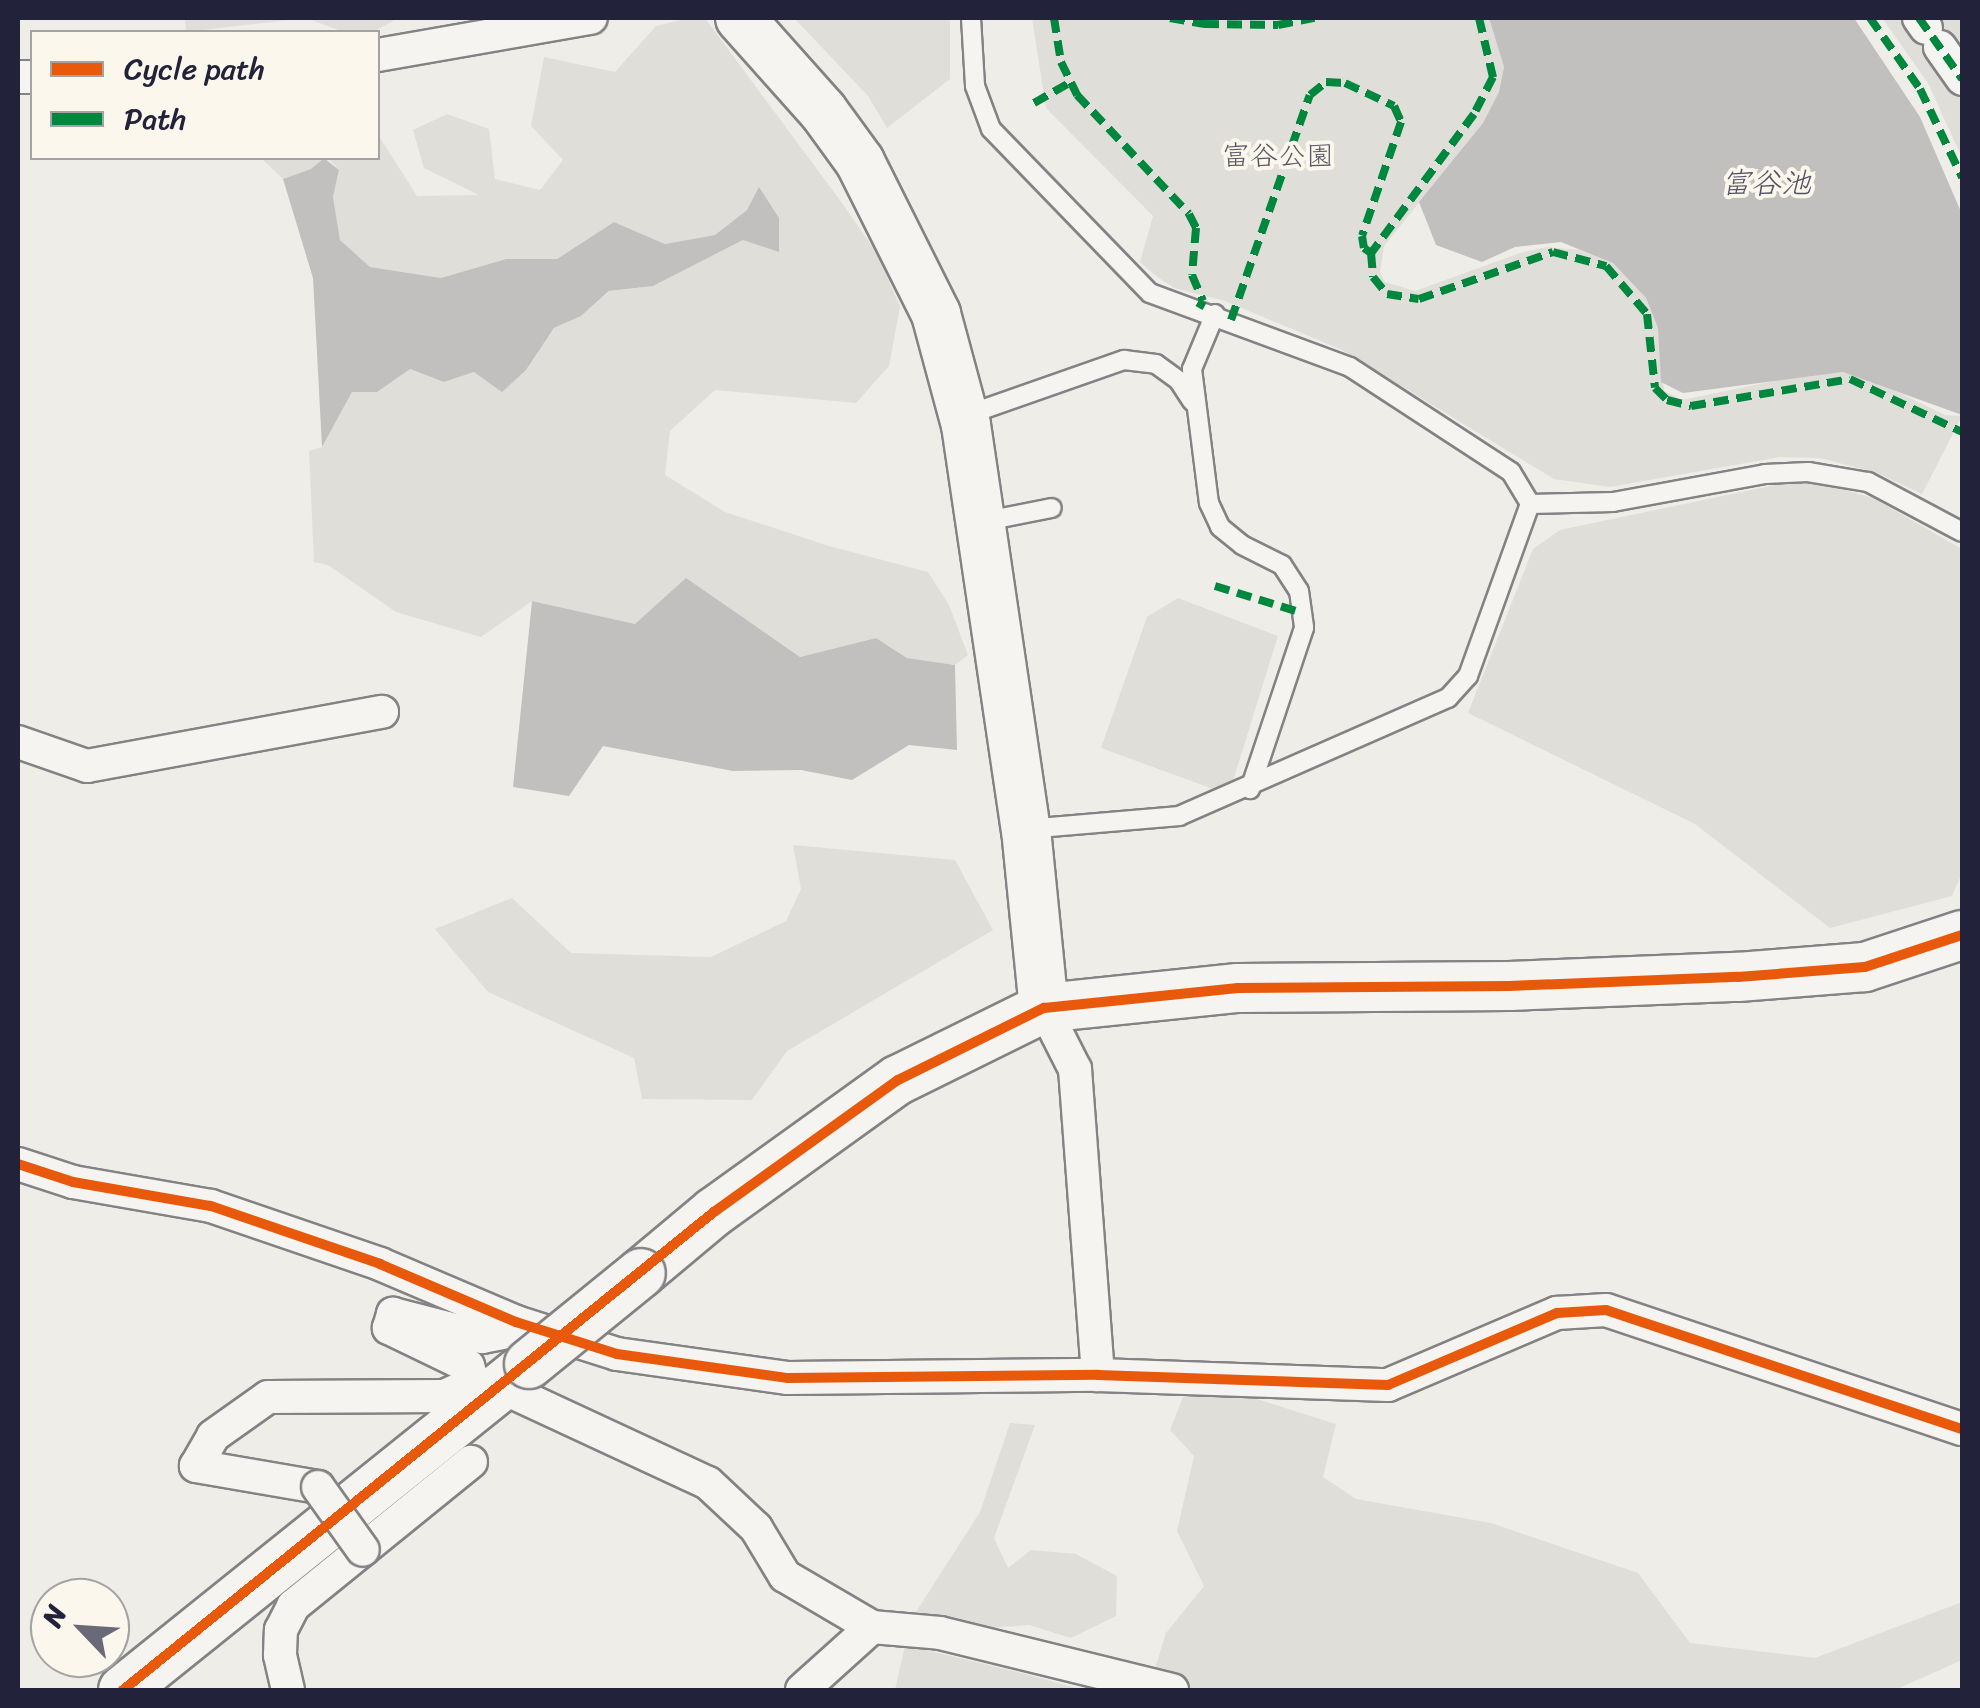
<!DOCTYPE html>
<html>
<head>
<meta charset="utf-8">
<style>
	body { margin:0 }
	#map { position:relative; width:1980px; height:1708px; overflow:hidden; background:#efede8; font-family:Sriracha,"Klee One",sans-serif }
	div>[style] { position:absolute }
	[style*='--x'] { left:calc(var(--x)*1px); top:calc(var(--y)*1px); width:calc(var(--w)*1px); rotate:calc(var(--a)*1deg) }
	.green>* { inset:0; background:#e0ded9 }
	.water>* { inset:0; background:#c2bfbf }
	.roads { filter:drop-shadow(2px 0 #838284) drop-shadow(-2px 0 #838284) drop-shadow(0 2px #838284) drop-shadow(0 -2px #838284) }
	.lane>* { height:18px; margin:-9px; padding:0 9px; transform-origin:9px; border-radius:9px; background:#f5f4f0 }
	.street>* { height:32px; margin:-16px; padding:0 16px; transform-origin:16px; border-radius:16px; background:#f5f4f0 }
	.secondary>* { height:48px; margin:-24px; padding:0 24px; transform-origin:24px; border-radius:24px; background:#f5f4f0 }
	.bridges { filter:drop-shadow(2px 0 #838284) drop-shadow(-2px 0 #838284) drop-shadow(0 2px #838284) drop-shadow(0 -2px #838284) }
	.street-bridge>* { height:32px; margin:-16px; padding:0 16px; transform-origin:16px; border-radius:16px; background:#f5f4f0 }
	.secondary-bridge>* { height:48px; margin:-24px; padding:0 24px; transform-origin:24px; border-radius:24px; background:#f5f4f0 }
	.quiet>* { height:8px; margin-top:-4px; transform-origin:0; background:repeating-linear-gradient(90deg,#00873e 0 15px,transparent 0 23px) }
	.cycleway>* { height:10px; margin:-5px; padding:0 5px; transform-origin:5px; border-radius:5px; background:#e8590c }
	span { translate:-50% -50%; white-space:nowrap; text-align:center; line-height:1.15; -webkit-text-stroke:8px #fbf7ec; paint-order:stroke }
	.park-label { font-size:28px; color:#575766 }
	.water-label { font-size:30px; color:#535263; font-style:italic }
	.frame { position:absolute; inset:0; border:20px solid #22223b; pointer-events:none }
	.legend { position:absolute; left:30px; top:30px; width:350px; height:130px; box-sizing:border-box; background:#fbf7ec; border:2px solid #a4a2a5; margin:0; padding:12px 18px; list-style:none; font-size:30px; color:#22223b }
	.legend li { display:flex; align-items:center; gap:20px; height:50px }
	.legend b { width:50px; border:2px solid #a4a2a5 }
	.north { position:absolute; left:30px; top:1578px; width:100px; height:100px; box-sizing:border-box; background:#fbf7ec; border:2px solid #a4a2a5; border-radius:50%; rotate:295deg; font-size:28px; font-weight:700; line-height:40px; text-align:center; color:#22223b }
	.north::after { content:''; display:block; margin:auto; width:35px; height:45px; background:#6a6978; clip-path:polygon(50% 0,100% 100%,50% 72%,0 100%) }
</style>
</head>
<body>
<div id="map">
	<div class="green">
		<div style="clip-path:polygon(185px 18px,398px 18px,373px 32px,344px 32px,306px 18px,186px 32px)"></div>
		<div style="clip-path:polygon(689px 18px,705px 18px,842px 203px,878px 255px,900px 307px,889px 366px,856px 403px,715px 390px,670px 431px,665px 475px,725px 512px,829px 546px,928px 572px,949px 605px,968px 655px,955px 665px,907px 658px,876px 638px,800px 657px,750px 624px,635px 624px,532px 601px,481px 637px,396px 612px,328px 565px,314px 562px,309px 451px,322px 447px,352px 392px,377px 392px,409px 369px,444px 382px,474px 372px,526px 370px,554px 328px,581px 316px,610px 291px,653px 286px,743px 240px,747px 210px,715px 235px,665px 244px,614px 222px,557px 259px,506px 259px,441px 278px,370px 267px,340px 240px,333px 197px,339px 170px,328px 158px,378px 158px,380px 138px,417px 196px,479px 195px,424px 168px,413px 130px,447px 114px,489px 129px,495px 179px,540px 190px,563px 160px,531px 126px,544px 57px,615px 72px,656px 26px)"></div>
		<div style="clip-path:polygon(794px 18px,950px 18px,950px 79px,887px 128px,868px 96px)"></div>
		<div style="clip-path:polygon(1032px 18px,1489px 18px,1504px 67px,1499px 93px,1483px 123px,1384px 246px,1380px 272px,1385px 282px,1415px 291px,1520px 253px,1547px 247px,1580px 250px,1613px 263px,1646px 298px,1658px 328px,1664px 391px,1682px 400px,1789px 378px,1843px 372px,1875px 381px,1945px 415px,1962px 416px,1922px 494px,1875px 472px,1819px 458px,1780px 457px,1610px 487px,1554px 479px,1342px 350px,1225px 301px,1174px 288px,1156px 276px,1140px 262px,1153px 216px,1046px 108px)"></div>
		<div style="clip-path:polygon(1882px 18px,1962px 18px,1962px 158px,1928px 83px)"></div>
		<div style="clip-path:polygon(261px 158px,324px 158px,311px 169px,283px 179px)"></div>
		<div style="clip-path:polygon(1789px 482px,1835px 487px,1873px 498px,1962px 549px,1962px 873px,1952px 896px,1830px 928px,1695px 824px,1468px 713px,1533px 549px,1560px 530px)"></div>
		<div style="clip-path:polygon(1178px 598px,1278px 636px,1233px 781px,1216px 790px,1101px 748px,1147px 617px)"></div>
		<div style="clip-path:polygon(793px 845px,955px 860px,993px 930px,787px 1051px,752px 1100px,642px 1099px,634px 1058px,488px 992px,435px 929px,512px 898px,571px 953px,711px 957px,786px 921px,801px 889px)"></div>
		<div style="clip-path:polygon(1247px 1396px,1336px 1424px,1323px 1477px,1356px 1499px,1491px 1523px,1638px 1573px,1690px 1643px,1815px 1658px,1962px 1602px,1962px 1660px,1895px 1690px,1190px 1690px,1152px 1678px,1166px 1633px,1204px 1586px,1177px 1531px,1194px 1456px,1170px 1430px,1183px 1397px)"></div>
		<div style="clip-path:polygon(1010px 1423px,1035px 1425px,994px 1538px,1008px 1568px,1031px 1550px,1076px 1554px,1117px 1576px,1116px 1616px,1071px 1638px,1029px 1625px,976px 1629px,916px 1612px,980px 1512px)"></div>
		<div style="clip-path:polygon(905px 1645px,1025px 1674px,1083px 1690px,895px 1690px)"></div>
	</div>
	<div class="water">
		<div style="clip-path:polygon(1489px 18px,1854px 18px,1920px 117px,1962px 214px,1962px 415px,1843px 372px,1683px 393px,1661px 382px,1658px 328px,1646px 298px,1613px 263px,1561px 242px,1515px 247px,1482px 262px,1436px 245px,1419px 202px,1483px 123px,1499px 92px,1504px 67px)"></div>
		<div style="clip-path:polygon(324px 158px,339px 170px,333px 197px,340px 240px,370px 267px,441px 278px,506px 259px,557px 259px,614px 222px,665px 244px,715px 235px,747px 210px,759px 187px,779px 218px,779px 252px,743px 240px,653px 286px,609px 291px,581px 316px,554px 328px,526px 370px,502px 392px,474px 372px,444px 382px,410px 369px,377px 392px,352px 392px,322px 447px,313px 278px,283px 179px,311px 169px)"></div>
		<div style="clip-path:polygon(686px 578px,800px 657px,876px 638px,907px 658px,955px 665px,957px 750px,909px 745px,852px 780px,801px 770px,733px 771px,603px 746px,569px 796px,513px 787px,532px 601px,635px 624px)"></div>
	</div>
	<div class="roads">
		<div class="lane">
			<div style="--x:971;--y:18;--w:68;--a:86.6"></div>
			<div style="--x:975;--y:86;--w:46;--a:69.6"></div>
			<div style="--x:991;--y:129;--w:228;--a:45.9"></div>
			<div style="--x:1150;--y:293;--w:213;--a:20.3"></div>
			<div style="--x:1350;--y:367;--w:192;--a:33.1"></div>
			<div style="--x:1511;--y:472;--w:37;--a:59"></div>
			<div style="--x:1215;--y:314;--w:60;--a:112.7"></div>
			<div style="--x:1192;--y:369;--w:135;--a:82.8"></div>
			<div style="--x:1209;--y:503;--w:26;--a:65"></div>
			<div style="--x:1220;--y:527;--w:28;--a:39"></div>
			<div style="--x:1242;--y:545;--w:45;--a:26.6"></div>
			<div style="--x:1282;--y:565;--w:31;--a:57"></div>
			<div style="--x:1299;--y:591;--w:37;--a:82"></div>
			<div style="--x:1304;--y:628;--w:170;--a:108.5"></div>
			<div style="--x:964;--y:416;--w:170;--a:-19.3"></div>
			<div style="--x:1124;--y:360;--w:32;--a:7"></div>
			<div style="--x:1156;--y:364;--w:29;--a:36"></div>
			<div style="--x:1179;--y:381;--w:24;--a:57"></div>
			<div style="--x:1530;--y:504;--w:83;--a:-1.4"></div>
			<div style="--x:1613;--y:502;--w:155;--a:-10.4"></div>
			<div style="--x:1765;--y:474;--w:43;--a:-2.7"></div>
			<div style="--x:1808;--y:472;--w:61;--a:9.5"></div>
			<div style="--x:1868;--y:482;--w:106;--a:28"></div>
			<div style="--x:981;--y:522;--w:72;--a:-11.2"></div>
			<div style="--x:1027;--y:829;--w:153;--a:-4.9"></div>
			<div style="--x:1179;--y:816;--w:294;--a:-23.7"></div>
			<div style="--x:1448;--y:698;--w:30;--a:-48"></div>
			<div style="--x:1468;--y:676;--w:183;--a:-70.2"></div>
		</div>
		<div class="street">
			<div style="--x:1919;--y:18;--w:12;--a:55"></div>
			<div style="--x:1940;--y:47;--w:39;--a:55"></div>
			<div style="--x:378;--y:55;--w:216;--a:-9.9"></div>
			<div style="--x:18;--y:77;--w:14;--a:0"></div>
			<div style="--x:18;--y:742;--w:73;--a:19.2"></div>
			<div style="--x:87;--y:766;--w:300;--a:-10.4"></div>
			<div style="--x:1044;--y:1008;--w:68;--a:63.1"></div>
			<div style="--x:1075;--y:1069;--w:307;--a:85.7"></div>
			<div style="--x:18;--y:1164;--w:58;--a:18.1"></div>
			<div style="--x:73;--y:1182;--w:140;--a:9.9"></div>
			<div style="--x:211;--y:1206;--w:179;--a:18.9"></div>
			<div style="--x:380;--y:1264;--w:148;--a:23.1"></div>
			<div style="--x:516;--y:1322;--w:106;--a:17.6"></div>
			<div style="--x:617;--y:1354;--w:173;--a:8"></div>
			<div style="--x:788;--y:1378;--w:310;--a:-0.6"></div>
			<div style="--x:1098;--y:1375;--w:290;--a:2"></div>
			<div style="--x:1388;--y:1385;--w:184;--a:-23.1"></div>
			<div style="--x:1557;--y:1313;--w:49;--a:-3.5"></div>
			<div style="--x:1606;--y:1310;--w:375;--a:18.5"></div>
			<div style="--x:473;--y:1383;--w:18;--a:-106"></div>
			<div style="--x:468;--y:1366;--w:88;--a:-154.3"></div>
			<div style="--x:389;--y:1328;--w:15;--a:-74"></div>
			<div style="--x:393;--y:1314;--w:92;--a:14.5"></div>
			<div style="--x:482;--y:1337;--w:26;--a:-11"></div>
			<div style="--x:508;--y:1332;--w:13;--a:-51"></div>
			<div style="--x:318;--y:1487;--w:124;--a:-170.2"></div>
			<div style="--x:196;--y:1466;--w:34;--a:-60"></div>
			<div style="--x:213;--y:1436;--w:67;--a:-35.3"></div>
			<div style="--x:268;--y:1397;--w:176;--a:-0.3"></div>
			<div style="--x:444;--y:1396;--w:32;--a:-24"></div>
			<div style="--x:473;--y:1383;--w:28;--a:8"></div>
			<div style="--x:501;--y:1387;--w:228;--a:24.9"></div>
			<div style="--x:708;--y:1483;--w:66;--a:43.2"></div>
			<div style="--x:756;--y:1528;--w:56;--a:58.9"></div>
			<div style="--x:785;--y:1576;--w:101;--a:30.4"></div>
			<div style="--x:872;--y:1627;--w:68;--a:5"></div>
			<div style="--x:940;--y:1633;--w:239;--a:13.8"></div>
			<div style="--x:288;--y:1690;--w:36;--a:-103"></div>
			<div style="--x:280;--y:1655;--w:25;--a:-88"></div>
			<div style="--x:281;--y:1630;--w:27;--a:-63"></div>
			<div style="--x:293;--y:1606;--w:229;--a:-39"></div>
			<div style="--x:802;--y:1690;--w:94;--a:-42"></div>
		</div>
		<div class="secondary">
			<div style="--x:740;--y:18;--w:125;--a:48.3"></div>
			<div style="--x:823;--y:111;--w:63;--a:54"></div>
			<div style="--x:860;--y:162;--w:170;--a:63.4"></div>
			<div style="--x:936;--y:314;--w:115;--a:74.9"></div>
			<div style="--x:966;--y:425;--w:408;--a:81.6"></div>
			<div style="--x:1026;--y:829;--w:180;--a:84.3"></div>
			<div style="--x:641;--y:1273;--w:95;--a:-39.9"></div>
			<div style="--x:714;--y:1212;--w:226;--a:-35.7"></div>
			<div style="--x:898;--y:1080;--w:163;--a:-26.3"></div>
			<div style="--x:1044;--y:1008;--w:195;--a:-5.9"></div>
			<div style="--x:1238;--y:988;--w:271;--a:-0.4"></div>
			<div style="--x:1509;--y:986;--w:229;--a:-2.3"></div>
			<div style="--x:1738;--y:977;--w:127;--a:-4.5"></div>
			<div style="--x:1865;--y:967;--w:102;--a:-18.3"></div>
			<div style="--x:123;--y:1690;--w:521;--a:-38.76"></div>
		</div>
	</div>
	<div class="bridges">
		<div class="street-bridge">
			<div style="--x:318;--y:1487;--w:77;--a:54.5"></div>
		</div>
		<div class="secondary-bridge">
			<div style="--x:529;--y:1364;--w:144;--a:-39.1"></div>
		</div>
	</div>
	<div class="quiet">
		<div style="--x:1054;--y:18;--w:45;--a:81"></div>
		<div style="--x:1061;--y:62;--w:37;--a:64"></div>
		<div style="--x:1077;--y:95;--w:163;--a:46.7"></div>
		<div style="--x:1189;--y:214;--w:16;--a:63"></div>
		<div style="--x:1196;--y:228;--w:47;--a:94.9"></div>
		<div style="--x:1192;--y:275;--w:28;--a:67"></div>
		<div style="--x:1203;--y:301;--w:8;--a:120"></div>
		<div style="--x:1170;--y:18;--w:35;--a:10"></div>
		<div style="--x:1204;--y:24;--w:74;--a:0.8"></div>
		<div style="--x:1278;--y:25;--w:37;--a:-11"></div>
		<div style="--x:1479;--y:18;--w:61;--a:76.7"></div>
		<div style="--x:1493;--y:77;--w:42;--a:117.2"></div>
		<div style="--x:1474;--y:114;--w:173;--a:126.5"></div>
		<div style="--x:1371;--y:253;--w:24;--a:85"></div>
		<div style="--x:1373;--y:277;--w:22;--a:51"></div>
		<div style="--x:1387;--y:294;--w:32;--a:9"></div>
		<div style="--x:1419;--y:299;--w:142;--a:-19.3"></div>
		<div style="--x:1553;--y:252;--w:55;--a:14.8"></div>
		<div style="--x:1606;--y:266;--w:63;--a:49.5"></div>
		<div style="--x:1647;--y:314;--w:74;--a:83.8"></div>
		<div style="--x:1655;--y:388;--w:17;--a:45"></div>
		<div style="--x:1667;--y:400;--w:25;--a:14"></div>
		<div style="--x:1691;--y:406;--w:161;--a:-9.6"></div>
		<div style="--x:1850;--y:379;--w:124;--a:25.3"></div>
		<div style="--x:1870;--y:18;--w:87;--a:54.8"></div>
		<div style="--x:1920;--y:89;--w:98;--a:64.5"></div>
		<div style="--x:1919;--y:18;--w:75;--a:54.8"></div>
		<div style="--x:1034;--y:103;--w:43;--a:-29.6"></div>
		<div style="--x:1231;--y:320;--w:238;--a:-70.7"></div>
		<div style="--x:1310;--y:95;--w:21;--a:-39"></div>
		<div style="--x:1326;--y:82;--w:19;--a:3"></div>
		<div style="--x:1345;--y:83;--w:54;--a:25.1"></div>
		<div style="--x:1394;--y:106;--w:17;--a:66"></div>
		<div style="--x:1401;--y:122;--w:120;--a:108.9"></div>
		<div style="--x:1362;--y:236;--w:12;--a:81"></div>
		<div style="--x:1364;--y:248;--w:9;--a:36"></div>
		<div style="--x:1215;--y:586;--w:91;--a:17.2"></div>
	</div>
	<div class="cycleway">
		<div style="--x:18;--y:1164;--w:58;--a:18.1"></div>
		<div style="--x:73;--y:1182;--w:140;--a:9.9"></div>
		<div style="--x:211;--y:1206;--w:179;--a:18.9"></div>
		<div style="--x:380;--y:1264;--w:148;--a:23.1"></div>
		<div style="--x:516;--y:1322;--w:106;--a:17.6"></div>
		<div style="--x:617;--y:1354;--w:173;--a:8"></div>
		<div style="--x:788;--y:1378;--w:310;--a:-0.6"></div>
		<div style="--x:1098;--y:1375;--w:290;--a:2"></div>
		<div style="--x:1388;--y:1385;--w:184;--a:-23.1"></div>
		<div style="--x:1557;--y:1313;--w:49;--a:-3.5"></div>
		<div style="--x:1606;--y:1310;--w:375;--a:18.5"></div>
		<div style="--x:123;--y:1690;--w:760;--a:-38.97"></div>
		<div style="--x:714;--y:1212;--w:226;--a:-35.7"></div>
		<div style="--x:898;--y:1080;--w:163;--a:-26.3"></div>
		<div style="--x:1044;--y:1008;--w:195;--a:-5.9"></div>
		<div style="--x:1238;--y:988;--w:271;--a:-0.4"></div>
		<div style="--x:1509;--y:986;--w:229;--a:-2.3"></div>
		<div style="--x:1738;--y:977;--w:127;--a:-4.5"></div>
		<div style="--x:1865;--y:967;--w:102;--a:-18.3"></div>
	</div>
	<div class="park-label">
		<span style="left:1278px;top:156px">富谷公園</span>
	</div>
	<div class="water-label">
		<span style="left:1766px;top:183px">富谷池</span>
	</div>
	<div class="frame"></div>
	<ul class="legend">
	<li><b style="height:12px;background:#e8590c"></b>Cycle path</li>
	<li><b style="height:12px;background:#00873e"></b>Path</li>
	</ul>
	<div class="north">N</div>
</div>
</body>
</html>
